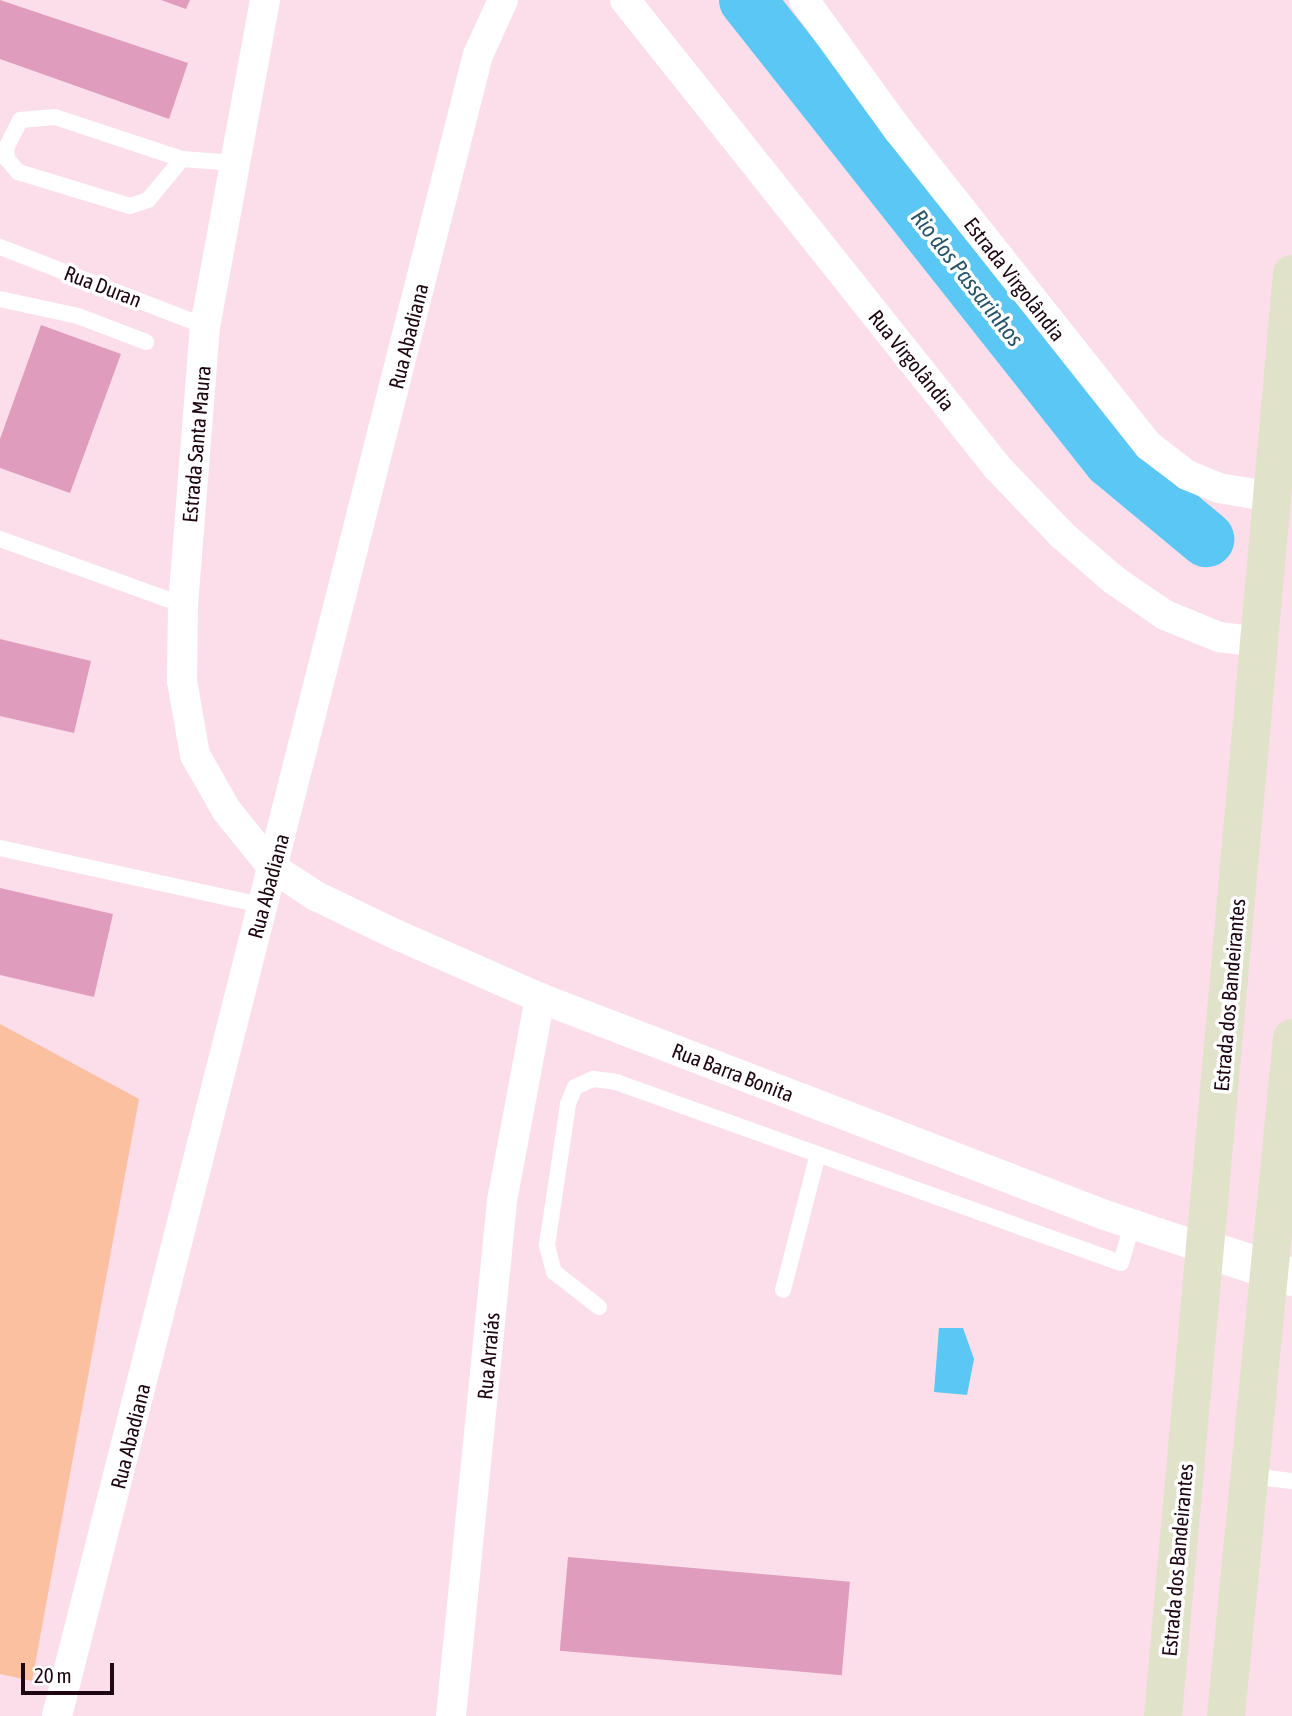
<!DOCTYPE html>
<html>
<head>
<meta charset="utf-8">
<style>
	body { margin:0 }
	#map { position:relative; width:1292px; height:1716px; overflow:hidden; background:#fcdeeb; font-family:"Asap Condensed",sans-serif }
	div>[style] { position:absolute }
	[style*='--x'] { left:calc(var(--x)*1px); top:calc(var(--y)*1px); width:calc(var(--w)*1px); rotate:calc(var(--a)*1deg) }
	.green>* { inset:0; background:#fac0a0 }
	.water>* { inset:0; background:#5bc7f5 }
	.river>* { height:56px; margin:-28px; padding:0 28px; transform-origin:28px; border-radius:28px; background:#5bc7f5 }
	.building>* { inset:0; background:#e09cbc; transform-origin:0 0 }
	.service>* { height:16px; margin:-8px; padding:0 8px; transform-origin:8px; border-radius:8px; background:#fff }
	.minor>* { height:30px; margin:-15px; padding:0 15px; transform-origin:15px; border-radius:15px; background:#fff }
	.tertiary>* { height:38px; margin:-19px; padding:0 19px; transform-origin:19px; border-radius:19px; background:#fff }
	.secondary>* { height:38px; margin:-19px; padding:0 19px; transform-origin:19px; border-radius:19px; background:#e1e2ca }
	span { translate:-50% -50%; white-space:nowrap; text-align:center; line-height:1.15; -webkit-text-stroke:7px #fff; paint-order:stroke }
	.street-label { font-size:21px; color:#1e0613 }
	.water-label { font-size:23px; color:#29556a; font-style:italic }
	.scale { position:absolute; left:21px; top:1663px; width:93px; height:32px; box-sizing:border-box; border:4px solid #1e0613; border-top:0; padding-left:9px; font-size:21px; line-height:24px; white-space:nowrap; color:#1e0613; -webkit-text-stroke:5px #fff; paint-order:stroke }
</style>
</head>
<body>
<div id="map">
	<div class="green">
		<div style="clip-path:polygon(0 1024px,139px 1099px,32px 1681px,0 1674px)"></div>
	</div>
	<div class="water">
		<div style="clip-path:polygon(939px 1328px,963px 1328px,974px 1359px,967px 1395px,934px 1392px)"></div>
	</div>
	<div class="river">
		<div style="--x:747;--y:0;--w:587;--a:51.65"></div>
		<div style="--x:1111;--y:460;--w:124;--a:39.7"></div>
	</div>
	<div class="building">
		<div style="clip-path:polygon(0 0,188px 63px,169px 119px,0 59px)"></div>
		<div style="clip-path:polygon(161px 0,190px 0,186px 9px)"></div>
		<div style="clip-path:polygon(41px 325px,121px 354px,70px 493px,0 468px,0 439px)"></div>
		<div style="clip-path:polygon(0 639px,91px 661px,74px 733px,0 716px)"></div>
		<div style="clip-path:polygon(0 888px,113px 914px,94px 997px,0 975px)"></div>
		<div style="left:568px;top:1557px;width:283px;height:94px;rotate:5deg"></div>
	</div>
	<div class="service">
		<div style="--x:182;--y:159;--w:53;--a:129.7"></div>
		<div style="--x:148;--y:200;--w:19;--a:162"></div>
		<div style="--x:130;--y:206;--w:117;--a:-163.1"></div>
		<div style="--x:18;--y:172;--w:17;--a:-130"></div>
		<div style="--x:7;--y:159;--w:11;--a:-95"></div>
		<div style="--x:6;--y:148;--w:31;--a:-63"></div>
		<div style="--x:20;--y:120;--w:35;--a:-5"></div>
		<div style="--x:55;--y:117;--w:134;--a:18.3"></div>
		<div style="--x:182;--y:159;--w:53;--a:4.3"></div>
		<div style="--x:0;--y:247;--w:220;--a:21.1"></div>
		<div style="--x:0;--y:299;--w:80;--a:12.3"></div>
		<div style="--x:78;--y:316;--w:73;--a:20.9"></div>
		<div style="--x:0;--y:539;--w:195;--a:19.8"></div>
		<div style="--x:0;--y:848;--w:268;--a:12.3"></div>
		<div style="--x:783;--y:1290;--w:140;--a:-75.6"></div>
		<div style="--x:599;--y:1307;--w:57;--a:-142.1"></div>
		<div style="--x:554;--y:1272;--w:28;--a:-105"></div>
		<div style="--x:547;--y:1245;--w:143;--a:-81.5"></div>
		<div style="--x:568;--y:1104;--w:18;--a:-68"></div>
		<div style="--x:575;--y:1087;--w:20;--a:-24"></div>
		<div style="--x:593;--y:1079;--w:23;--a:7"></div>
		<div style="--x:616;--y:1082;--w:536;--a:19.72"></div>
		<div style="--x:1121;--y:1263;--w:40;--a:-74"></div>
		<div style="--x:1250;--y:1476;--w:42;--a:6.8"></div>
	</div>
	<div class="minor">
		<div style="--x:265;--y:0;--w:331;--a:100.4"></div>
		<div style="--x:205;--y:326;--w:280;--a:94.5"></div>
		<div style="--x:183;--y:605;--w:76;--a:90.8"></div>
		<div style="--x:182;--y:681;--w:75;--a:80"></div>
		<div style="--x:195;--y:755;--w:64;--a:60.3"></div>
		<div style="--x:227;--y:811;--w:73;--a:51.1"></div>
		<div style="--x:273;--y:868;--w:51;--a:33.1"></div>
		<div style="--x:316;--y:896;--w:88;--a:25.7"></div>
		<div style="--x:395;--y:934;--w:158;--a:23.8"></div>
		<div style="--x:540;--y:998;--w:605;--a:21.01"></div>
		<div style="--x:1105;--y:1215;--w:107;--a:18.6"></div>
		<div style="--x:625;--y:0;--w:597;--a:51.46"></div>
		<div style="--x:997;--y:467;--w:94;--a:46.3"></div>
		<div style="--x:1062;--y:535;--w:69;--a:40.9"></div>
		<div style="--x:1114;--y:580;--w:62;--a:34.5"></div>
		<div style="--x:1165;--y:615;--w:58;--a:22.2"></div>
		<div style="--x:1219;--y:637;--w:40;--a:7.1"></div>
		<div style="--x:804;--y:0;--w:162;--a:54.1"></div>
		<div style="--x:899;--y:131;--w:402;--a:51.6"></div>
		<div style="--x:1149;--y:446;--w:48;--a:37.3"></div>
		<div style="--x:1187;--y:475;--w:35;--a:22"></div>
		<div style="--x:1219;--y:488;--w:54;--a:9.6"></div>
		<div style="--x:57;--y:1716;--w:1714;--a:-75.78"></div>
		<div style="--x:478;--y:55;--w:60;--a:-65.6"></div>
		<div style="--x:451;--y:1716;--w:518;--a:-84.34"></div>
		<div style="--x:502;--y:1201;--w:207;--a:-79.4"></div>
	</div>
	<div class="tertiary">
		<div style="--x:1206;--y:1249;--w:90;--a:18"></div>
	</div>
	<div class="secondary">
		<div style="--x:1163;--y:1716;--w:1448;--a:-84.89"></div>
		<div style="--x:1226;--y:1716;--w:681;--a:-84.44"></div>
	</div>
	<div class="street-label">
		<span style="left:1015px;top:279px;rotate:52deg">Estrada Virgolândia</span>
		<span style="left:103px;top:286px;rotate:21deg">Rua Duran</span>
		<span style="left:408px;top:336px;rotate:-76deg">Rua Abadiana</span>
		<span style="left:912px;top:360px;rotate:51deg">Rua Virgolândia</span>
		<span style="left:196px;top:444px;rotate:-85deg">Estrada Santa Maura</span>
		<span style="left:268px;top:886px;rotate:-75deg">Rua Abadiana</span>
		<span style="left:1229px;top:995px;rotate:-85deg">Estrada dos Bandeirantes</span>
		<span style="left:733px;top:1072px;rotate:21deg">Rua Barra Bonita</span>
		<span style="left:488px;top:1356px;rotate:-85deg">Rua Arraiás</span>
		<span style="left:130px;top:1436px;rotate:-76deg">Rua Abadiana</span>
		<span style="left:1177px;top:1560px;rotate:-85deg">Estrada dos Bandeirantes</span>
	</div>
	<div class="water-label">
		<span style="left:967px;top:278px;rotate:52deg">Rio dos Passarinhos</span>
	</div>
	<div class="scale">20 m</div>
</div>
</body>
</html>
